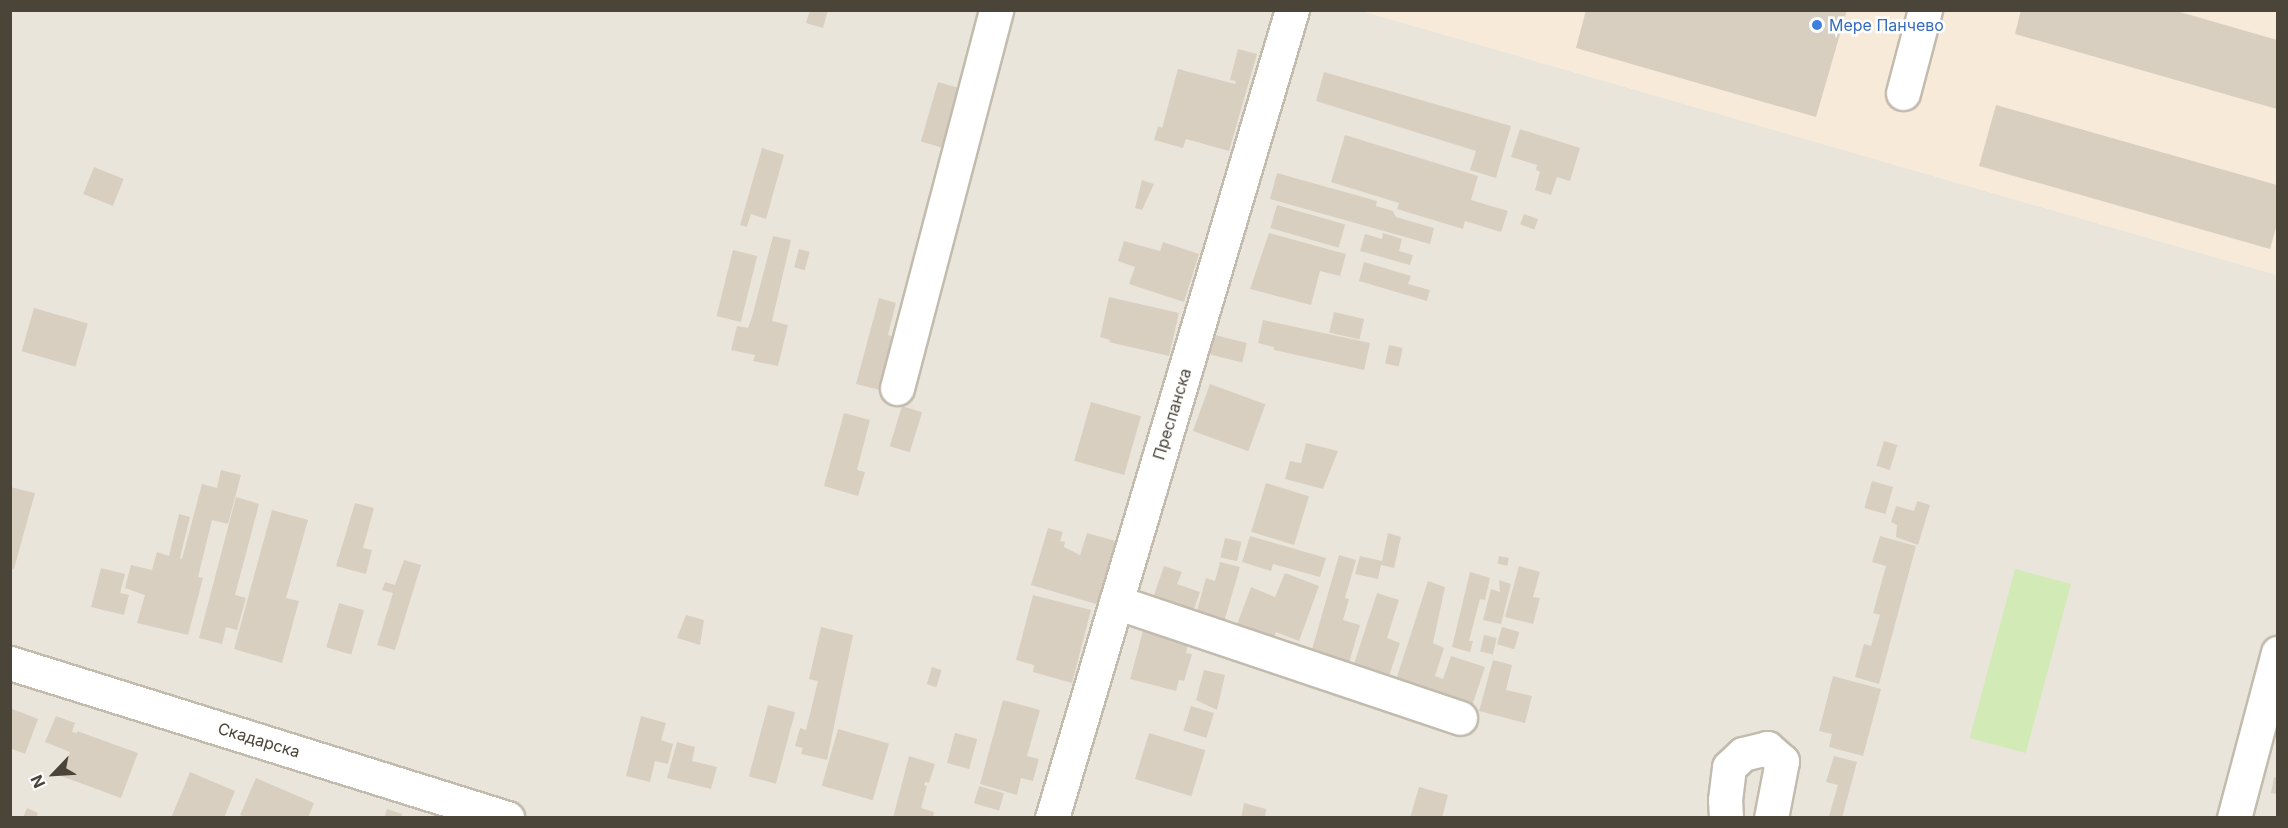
<!DOCTYPE html>
<html>
<head>
<meta charset="utf-8">
<style>
	body { margin:0 }
	#map { position:relative; width:2288px; height:828px; overflow:hidden; background:#f6f3ec; font-family:Inter,sans-serif }
	div>[style] { position:absolute }
	[style*='--x'] { left:calc(var(--x)*1px); top:calc(var(--y)*1px); width:calc(var(--w)*1px); rotate:calc(var(--a)*1deg) }
	.residential>* { inset:0; background:#eae5da }
	.commercial>* { inset:0; background:#f7ead8 }
	.green>* { inset:0; background:#d2eab5; transform-origin:0 0 }
	.building>* { inset:0; background:#d8cfc1; transform-origin:0 0 }
	.roads { filter:drop-shadow(2px 0 #c2bbae) drop-shadow(-2px 0 #c2bbae) drop-shadow(0 2px #c2bbae) drop-shadow(0 -2px #c2bbae) }
	.minor>* { height:33px; margin:-16.5px; padding:0 16.5px; transform-origin:16.5px; border-radius:16.5px; background:#fff }
	.dots>* { width:16px; height:16px; translate:-50% -50%; box-sizing:border-box; border:3px solid #fff; border-radius:50% }
	span { translate:-50% -50%; white-space:nowrap; text-align:center; line-height:1.15; -webkit-text-stroke:5px #fff; paint-order:stroke }
	.shop-label { font-size:16px; color:#366cbe }
	.left { translate:0 -50%; text-align:left }
	.street-label { font-size:16px; color:#4b4439 }
	.frame { position:absolute; inset:0; border:12px solid #4b4439; pointer-events:none }
	.north { position:absolute; left:24px; top:744px; width:60px; height:60px; -webkit-text-stroke:4px #fff; paint-order:stroke; rotate:245deg; font-size:16px; font-weight:700; line-height:24px; text-align:center; color:#4b4439 }
	.north::after { content:''; display:block; margin:auto; width:21px; height:27px; background:#4b4439; clip-path:polygon(50% 0,100% 100%,50% 72%,0 100%) }
</style>
</head>
<body>
<div id="map">
	<div class="residential">
		<div style="clip-path:polygon(10px 11px,1362px 11px,2277px 275px,2277px 817px,11px 817px)"></div>
	</div>
	<div class="commercial">
		<div style="clip-path:polygon(1362px 11px,2277px 11px,2277px 275px)"></div>
	</div>
	<div class="green">
		<div style="left:2015px;top:569px;width:58px;height:175px;rotate:15deg"></div>
	</div>
	<div class="building">
		<div style="clip-path:polygon(810px 10px,828px 10px,823px 28px,806px 23px)"></div>
		<div style="clip-path:polygon(1586px 10px,1847px 10px,1816px 117px,1576px 48px)"></div>
		<div style="clip-path:polygon(2021px 10px,2173px 10px,2277px 40px,2277px 109px,2015px 34px)"></div>
		<div style="clip-path:polygon(1238px 49px,1257px 54px,1229px 151px,1186px 139px,1183px 148px,1154px 140px,1158px 126px,1162px 128px,1178px 69px,1235px 84px,1236px 81px,1230px 80px)"></div>
		<div style="clip-path:polygon(1324px 72px,1511px 126px,1496px 178px,1470px 170px,1476px 151px,1316px 101px)"></div>
		<div style="left:938px;top:82px;width:26px;height:62px;rotate:16deg"></div>
		<div style="clip-path:polygon(1996px 105px,2277px 185px,2277px 224px,2270px 249px,1979px 166px)"></div>
		<div style="clip-path:polygon(1520px 129px,1580px 148px,1570px 181px,1557px 177px,1551px 195px,1535px 190px,1540px 172px,1536px 170px,1537px 165px,1511px 157px)"></div>
		<div style="clip-path:polygon(1345px 135px,1478px 176px,1471px 200px,1508px 211px,1501px 232px,1465px 221px,1463px 229px,1397px 209px,1399px 203px,1331px 182px)"></div>
		<div style="clip-path:polygon(762px 148px,784px 155px,766px 219px,751px 214px,747px 227px,740px 225px)"></div>
		<div style="left:94px;top:167px;width:32px;height:29px;rotate:22deg"></div>
		<div style="clip-path:polygon(1277px 173px,1377px 201px,1376px 206px,1393px 211px,1396px 217px,1434px 228px,1430px 244px,1270px 199px)"></div>
		<div style="clip-path:polygon(1142px 180px,1154px 184px,1142px 210px,1135px 208px)"></div>
		<div style="left:1277px;top:205px;width:71px;height:24px;rotate:16deg"></div>
		<div style="left:1524px;top:214px;width:15px;height:11px;rotate:20deg"></div>
		<div style="clip-path:polygon(1269px 233px,1346px 254px,1340px 276px,1320px 271px,1311px 305px,1250px 289px)"></div>
		<div style="clip-path:polygon(1383px 233px,1402px 239px,1399px 251px,1413px 255px,1410px 265px,1360px 251px,1365px 234px,1382px 239px)"></div>
		<div style="clip-path:polygon(773px 236px,791px 240px,772px 321px,788px 325px,778px 366px,753px 361px,755px 355px,731px 350px,737px 326px,748px 328px,752px 317px)"></div>
		<div style="clip-path:polygon(1124px 241px,1160px 251px,1163px 242px,1199px 254px,1184px 302px,1129px 284px,1135px 267px,1118px 261px)"></div>
		<div style="left:799px;top:249px;width:11px;height:19px;rotate:15deg"></div>
		<div style="left:733px;top:250px;width:25px;height:68px;rotate:14deg"></div>
		<div style="clip-path:polygon(1364px 262px,1411px 276px,1408px 284px,1430px 290px,1427px 301px,1359px 281px)"></div>
		<div style="clip-path:polygon(1109px 297px,1179px 313px,1169px 356px,1109px 342px,1110px 340px,1100px 337px)"></div>
		<div style="clip-path:polygon(879px 298px,896px 303px,888px 335px,897px 338px,880px 390px,856px 384px)"></div>
		<div style="left:34px;top:308px;width:56px;height:45px;rotate:16deg"></div>
		<div style="left:1334px;top:312px;width:31px;height:21px;rotate:13deg"></div>
		<div style="clip-path:polygon(1263px 320px,1370px 343px,1364px 370px,1274px 350px,1274px 347px,1258px 343px)"></div>
		<div style="left:1215px;top:335px;width:33px;height:20px;rotate:14deg"></div>
		<div style="left:1389px;top:345px;width:14px;height:19px;rotate:12deg"></div>
		<div style="left:1210px;top:384px;width:59px;height:50px;rotate:20deg"></div>
		<div style="left:1091px;top:402px;width:52px;height:61px;rotate:16deg"></div>
		<div style="left:902px;top:406px;width:21px;height:42px;rotate:17deg"></div>
		<div style="clip-path:polygon(844px 413px,870px 420px,857px 470px,865px 472px,858px 496px,824px 486px)"></div>
		<div style="left:1884px;top:441px;width:14px;height:26px;rotate:17deg"></div>
		<div style="clip-path:polygon(1306px 443px,1338px 451px,1323px 489px,1285px 479px,1290px 461px,1301px 463px)"></div>
		<div style="clip-path:polygon(221px 470px,241px 475px,228px 524px,212px 520px,198px 577px,203px 578px,188px 635px,137px 623px,145px 595px,125px 588px,131px 565px,152px 570px,157px 552px,169px 556px,179px 514px,190px 517px,180px 558px,182px 559px,202px 484px,217px 488px)"></div>
		<div style="left:1872px;top:481px;width:22px;height:28px;rotate:16deg"></div>
		<div style="left:1266px;top:483px;width:45px;height:51px;rotate:17deg"></div>
		<div style="clip-path:polygon(10px 487px,35px 493px,14px 569px,10px 568px)"></div>
		<div style="clip-path:polygon(236px 497px,259px 504px,235px 595px,246px 598px,237px 630px,226px 627px,222px 644px,199px 638px)"></div>
		<div style="clip-path:polygon(1917px 501px,1930px 505px,1918px 545px,1896px 537px,1897px 525px,1891px 522px,1896px 506px,1914px 511px)"></div>
		<div style="clip-path:polygon(355px 503px,374px 508px,363px 548px,372px 550px,366px 574px,336px 566px)"></div>
		<div style="clip-path:polygon(272px 510px,308px 520px,286px 598px,299px 601px,282px 663px,234px 649px)"></div>
		<div style="clip-path:polygon(1048px 528px,1063px 532px,1060px 541px,1065px 542px,1064px 547px,1080px 555px,1087px 533px,1126px 544px,1103px 606px,1031px 585px)"></div>
		<div style="clip-path:polygon(1388px 533px,1401px 537px,1394px 568px,1381px 565px,1378px 579px,1355px 574px,1360px 556px,1382px 561px)"></div>
		<div style="clip-path:polygon(1250px 536px,1326px 558px,1320px 577px,1273px 564px,1271px 571px,1242px 562px)"></div>
		<div style="clip-path:polygon(1880px 536px,1916px 546px,1879px 684px,1855px 677px,1864px 644px,1871px 646px,1880px 615px,1873px 613px,1886px 566px,1872px 562px)"></div>
		<div style="left:1225px;top:538px;width:17px;height:20px;rotate:13deg"></div>
		<div style="clip-path:polygon(1339px 555px,1356px 560px,1345px 598px,1349px 599px,1343px 620px,1360px 625px,1349px 663px,1311px 653px)"></div>
		<div style="left:1499px;top:556px;width:10px;height:8px;rotate:11deg"></div>
		<div style="clip-path:polygon(404px 560px,421px 565px,395px 650px,377px 645px,393px 593px,382px 590px,385px 582px,395px 585px)"></div>
		<div style="clip-path:polygon(1220px 562px,1240px 567px,1224px 622px,1196px 614px,1206px 578px,1215px 581px)"></div>
		<div style="clip-path:polygon(1164px 566px,1182px 572px,1177px 584px,1200px 592px,1193px 612px,1153px 598px)"></div>
		<div style="clip-path:polygon(1519px 566px,1540px 572px,1533px 597px,1540px 598px,1533px 624px,1505px 617px)"></div>
		<div style="clip-path:polygon(101px 568px,125px 574px,120px 593px,129px 595px,124px 615px,91px 607px)"></div>
		<div style="clip-path:polygon(1470px 572px,1490px 578px,1485px 600px,1480px 599px,1469px 641px,1473px 641px,1470px 652px,1452px 647px)"></div>
		<div style="clip-path:polygon(1285px 573px,1319px 586px,1299px 641px,1276px 632px,1273px 641px,1236px 627px,1251px 587px,1275px 597px)"></div>
		<div style="clip-path:polygon(1499px 580px,1511px 584px,1501px 624px,1483px 620px,1491px 589px,1500px 592px)"></div>
		<div style="clip-path:polygon(1428px 581px,1445px 587px,1433px 643px,1444px 648px,1435px 676px,1443px 679px,1451px 656px,1485px 667px,1471px 709px,1395px 683px)"></div>
		<div style="clip-path:polygon(1377px 593px,1399px 600px,1387px 638px,1400px 643px,1388px 679px,1353px 667px)"></div>
		<div style="clip-path:polygon(1033px 595px,1091px 610px,1072px 683px,1033px 672px,1034px 665px,1016px 660px)"></div>
		<div style="left:339px;top:603px;width:26px;height:46px;rotate:16deg"></div>
		<div style="clip-path:polygon(686px 615px,704px 620px,700px 645px,677px 638px)"></div>
		<div style="clip-path:polygon(821px 627px,853px 635px,827px 760px,801px 754px,803px 748px,795px 746px,800px 728px,806px 730px,818px 681px,809px 679px)"></div>
		<div style="clip-path:polygon(1144px 627px,1189px 639px,1186px 653px,1192px 654px,1184px 681px,1179px 680px,1176px 691px,1130px 679px)"></div>
		<div style="left:1502px;top:627px;width:18px;height:18px;rotate:16deg"></div>
		<div style="left:1484px;top:635px;width:13px;height:17px;rotate:13deg"></div>
		<div style="clip-path:polygon(1493px 660px,1512px 665px,1506px 690px,1532px 696px,1525px 723px,1479px 711px)"></div>
		<div style="left:932px;top:667px;width:10px;height:18px;rotate:17deg"></div>
		<div style="clip-path:polygon(1204px 670px,1225px 675px,1217px 710px,1196px 700px)"></div>
		<div style="clip-path:polygon(1833px 676px,1881px 689px,1863px 756px,1829px 747px,1832px 734px,1819px 731px)"></div>
		<div style="clip-path:polygon(1003px 700px,1040px 710px,1027px 756px,1039px 759px,1033px 781px,1021px 778px,1017px 795px,980px 784px)"></div>
		<div style="left:768px;top:705px;width:28px;height:74px;rotate:15deg"></div>
		<div style="left:1191px;top:706px;width:24px;height:26px;rotate:17deg"></div>
		<div style="clip-path:polygon(10px 708px,38px 719px,25px 754px,10px 748px)"></div>
		<div style="clip-path:polygon(56px 716px,75px 723px,72px 732px,77px 733px,77px 731px,138px 753px,121px 798px,61px 776px,70px 752px,45px 742px)"></div>
		<div style="clip-path:polygon(641px 716px,666px 723px,661px 740px,673px 744px,668px 764px,655px 761px,650px 782px,626px 776px)"></div>
		<div style="left:838px;top:729px;width:53px;height:59px;rotate:16deg"></div>
		<div style="left:955px;top:733px;width:23px;height:31px;rotate:15deg"></div>
		<div style="left:1149px;top:733px;width:59px;height:48px;rotate:17deg"></div>
		<div style="clip-path:polygon(677px 742px,695px 747px,692px 761px,717px 767px,711px 789px,667px 778px)"></div>
		<div style="clip-path:polygon(909px 756px,935px 764px,929px 783px,925px 782px,924px 785px,927px 786px,921px 808px,934px 812px,933px 818px,893px 818px)"></div>
		<div style="clip-path:polygon(1834px 756px,1857px 762px,1842px 818px,1825px 818px,1829px 816px,1838px 785px,1826px 782px)"></div>
		<div style="clip-path:polygon(190px 772px,235px 791px,224px 818px,171px 818px)"></div>
		<div style="clip-path:polygon(2274px 777px,2277px 778px,2277px 794px,2271px 793px)"></div>
		<div style="clip-path:polygon(256px 778px,314px 803px,308px 818px,246px 818px,240px 815px)"></div>
		<div style="left:979px;top:786px;width:26px;height:18px;rotate:16deg"></div>
		<div style="clip-path:polygon(1419px 787px,1448px 795px,1442px 818px,1410px 818px)"></div>
		<div style="clip-path:polygon(1244px 803px,1266px 809px,1265px 818px,1241px 818px)"></div>
		<div style="clip-path:polygon(27px 808px,38px 813px,36px 818px,23px 818px)"></div>
		<div style="clip-path:polygon(387px 809px,402px 814px,401px 818px,384px 818px)"></div>
	</div>
	<div class="roads">
		<div class="minor">
			<div style="--x:1903;--y:93;--w:86;--a:-75.2"></div>
			<div style="--x:897;--y:388;--w:391;--a:-75.3"></div>
			<div style="--x:1116;--y:602;--w:363;--a:18.6"></div>
			<div style="--x:10;--y:663;--w:521;--a:17.32"></div>
			<div style="--x:1052;--y:818;--w:843;--a:-73.46"></div>
			<div style="--x:1726;--y:818;--w:18;--a:-93"></div>
			<div style="--x:1725;--y:800;--w:33;--a:-83"></div>
			<div style="--x:1729;--y:767;--w:19;--a:-43"></div>
			<div style="--x:1743;--y:754;--w:25;--a:-14"></div>
			<div style="--x:1767;--y:748;--w:20;--a:41"></div>
			<div style="--x:1782;--y:761;--w:58;--a:100.9"></div>
			<div style="--x:2234;--y:818;--w:171;--a:-75.1"></div>
		</div>
	</div>
	<div class="dots">
		<div style="left:1817px;top:25px;background:#3f7fe0"></div>
	</div>
	<div class="shop-label">
		<span class="left" style="left:1829px;top:25px">Мере Панчево</span>
	</div>
	<div class="street-label">
		<span style="left:1172px;top:414px;rotate:-73deg">Преспанска</span>
		<span style="left:259px;top:740px;rotate:17deg">Скадарска</span>
	</div>
	<div class="frame"></div>
	<div class="north">N</div>
</div>
</body>
</html>
